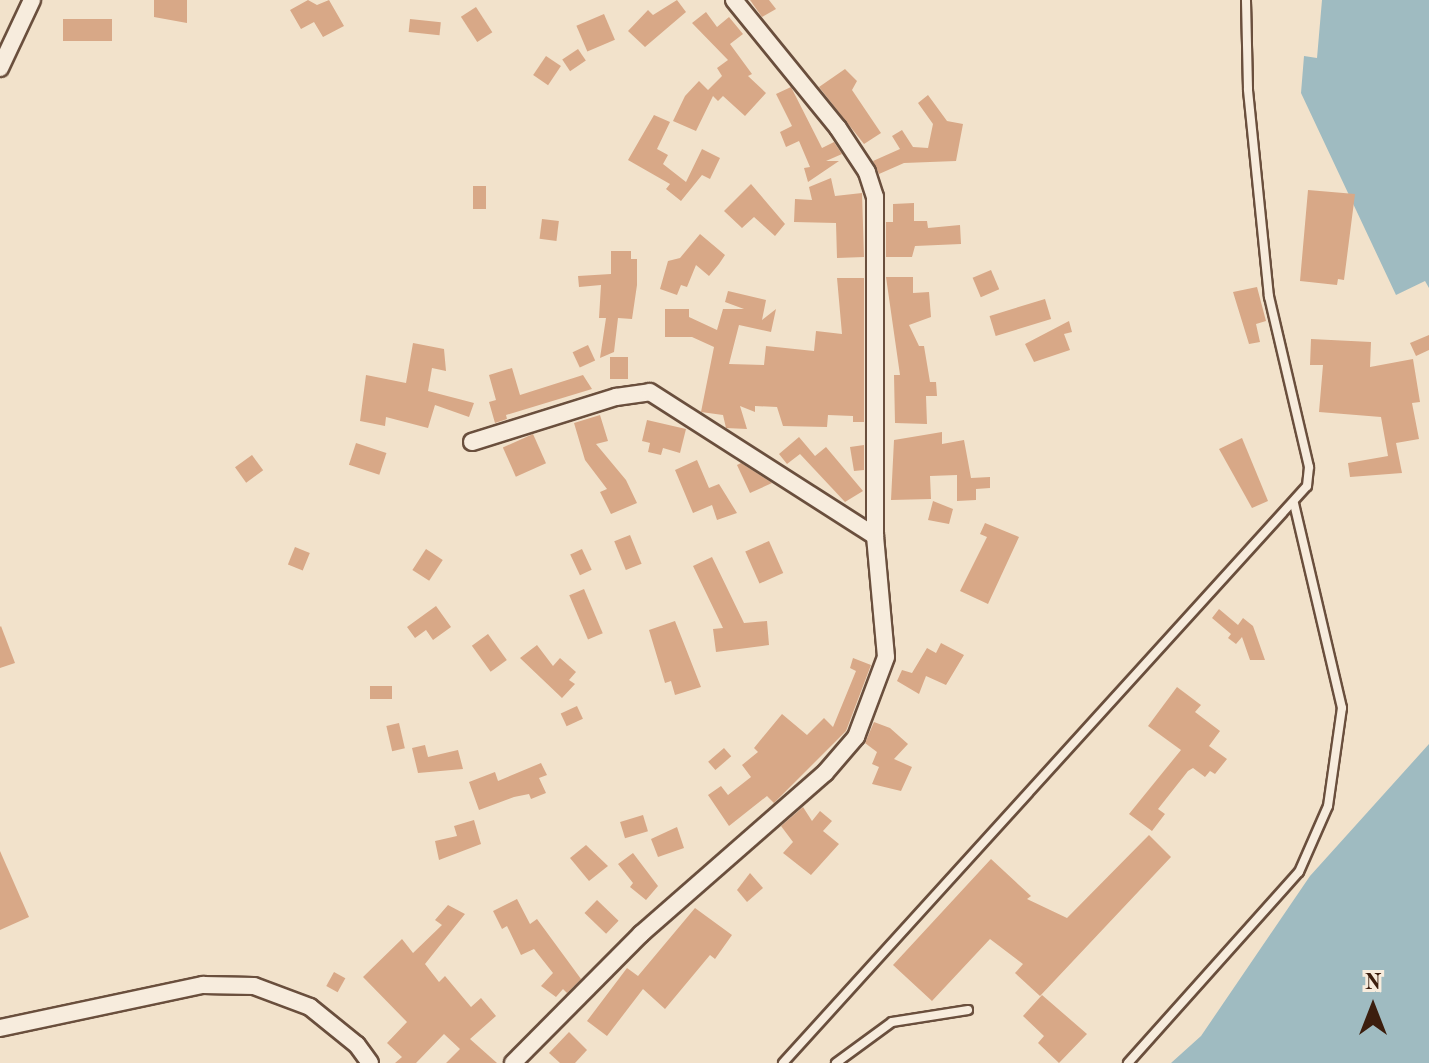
<!DOCTYPE html>
<html>
<head>
<meta charset="utf-8">
<style>
	body { margin:0 }
	#map { position:relative; width:1429px; height:1063px; overflow:hidden; background:#f2e2cb; font-family:"Old Standard TT",serif }
	div>[style] { position:absolute }
	[style*='--x'] { left:calc(var(--x)*1px); top:calc(var(--y)*1px); width:calc(var(--w)*1px); rotate:calc(var(--a)*1deg) }
	.water>* { inset:0; background:#9fbbc1 }
	.building>* { inset:0; background:#d8a887; transform-origin:0 0 }
	.roads { filter:drop-shadow(2px 0 #6a4f3d) drop-shadow(-2px 0 #6a4f3d) drop-shadow(0 2px #6a4f3d) drop-shadow(0 -2px #6a4f3d) }
	.service>* { height:8px; margin:-4px; padding:0 4px; transform-origin:4px; border-radius:4px; background:#f7ecdd }
	.minor>* { height:16px; margin:-8px; padding:0 8px; transform-origin:8px; border-radius:8px; background:#f7ecdd }
	span { translate:-50% -50%; white-space:nowrap; text-align:center; line-height:1.15; -webkit-text-stroke:6px #f7ecdd; paint-order:stroke }
	.north { position:absolute; left:1333px; top:967px; width:80px; height:80px; -webkit-text-stroke:6px #f7ecdd; paint-order:stroke; rotate:0deg; font-size:22px; font-weight:700; line-height:32px; text-align:center; color:#3c1e0e }
	.north::after { content:''; display:block; margin:auto; width:28px; height:36px; background:#3c1e0e; clip-path:polygon(50% 0,100% 100%,50% 72%,0 100%) }
</style>
</head>
<body>
<div id="map">
	<div class="water">
		<div style="clip-path:polygon(1322px 0,1429px 0,1429px 288px,1425px 281px,1396px 295px,1301px 93px,1304px 56px,1317px 58px)"></div>
		<div style="clip-path:polygon(1429px 744px,1429px 1063px,1171px 1063px,1201px 1036px,1310px 876px)"></div>
	</div>
	<div class="building">
		<div style="clip-path:polygon(154px 0,187px 0,187px 23px,154px 17px)"></div>
		<div style="clip-path:polygon(308px 0,317px 5px,329px 0,344px 26px,323px 37px,314px 22px,301px 29px,290px 10px)"></div>
		<div style="clip-path:polygon(677px 0,686px 12px,645px 47px,628px 31px,648px 10px,653px 15px)"></div>
		<div style="clip-path:polygon(750px 0,769px 0,776px 9px,762px 17px)"></div>
		<div style="left:476px;top:7px;width:30px;height:18px;rotate:57deg"></div>
		<div style="clip-path:polygon(706px 12px,717px 27px,729px 17px,743px 34px,730px 44px,752px 74px,748px 76px,766px 93px,745px 116px,723px 96px,718px 101px,713px 96px,696px 131px,673px 121px,685px 96px,699px 81px,708px 90px,722px 76px,717px 68px,728px 60px,692px 23px)"></div>
		<div style="left:604px;top:14px;width:28px;height:30px;rotate:67deg"></div>
		<div style="left:112px;top:19px;width:22px;height:49px;rotate:90deg"></div>
		<div style="left:410px;top:19px;width:31px;height:13px;rotate:6deg"></div>
		<div style="left:578px;top:49px;width:14px;height:19px;rotate:56deg"></div>
		<div style="left:546px;top:56px;width:18px;height:23px;rotate:34deg"></div>
		<div style="clip-path:polygon(845px 69px,857px 81px,852px 90px,881px 133px,864px 144px,819px 87px)"></div>
		<div style="clip-path:polygon(791px 87px,822px 148px,834px 142px,842px 154px,826px 161px,839px 161px,808px 182px,804px 168px,810px 167px,799px 141px,786px 147px,780px 132px,792px 126px,776px 94px)"></div>
		<div style="clip-path:polygon(928px 95px,947px 121px,963px 124px,956px 161px,904px 163px,879px 174px,873px 161px,900px 149px,892px 136px,902px 130px,913px 147px,928px 148px,933px 124px,918px 103px)"></div>
		<div style="clip-path:polygon(654px 115px,670px 122px,657px 149px,668px 155px,663px 164px,686px 182px,702px 149px,720px 158px,710px 179px,702px 175px,681px 201px,666px 189px,670px 184px,628px 160px)"></div>
		<div style="clip-path:polygon(831px 178px,835px 196px,862px 193px,864px 257px,837px 258px,836px 223px,794px 222px,795px 199px,812px 200px,809px 187px)"></div>
		<div style="clip-path:polygon(751px 184px,785px 224px,775px 236px,754px 217px,742px 228px,724px 211px)"></div>
		<div style="left:473px;top:186px;width:13px;height:23px"></div>
		<div style="clip-path:polygon(1308px 190px,1355px 194px,1344px 280px,1338px 279px,1337px 285px,1300px 281px)"></div>
		<div style="clip-path:polygon(914px 203px,914px 221px,927px 221px,928px 228px,960px 225px,961px 244px,915px 246px,912px 257px,886px 257px,886px 222px,893px 222px,893px 204px)"></div>
		<div style="left:542px;top:219px;width:17px;height:20px;rotate:7deg"></div>
		<div style="clip-path:polygon(700px 234px,725px 255px,719px 264px,709px 276px,696px 265px,687px 287px,681px 285px,677px 295px,660px 289px,668px 261px,680px 258px)"></div>
		<div style="clip-path:polygon(611px 251px,631px 251px,631px 259px,637px 259px,637px 285px,632px 319px,618px 318px,614px 352px,600px 358px,606px 318px,599px 318px,601px 285px,579px 287px,578px 276px,611px 274px)"></div>
		<div style="left:991px;top:270px;width:21px;height:20px;rotate:67deg"></div>
		<div style="clip-path:polygon(886px 277px,913px 277px,913px 293px,929px 292px,931px 317px,909px 325px,919px 346px,924px 346px,930px 382px,936px 382px,937px 396px,926px 396px,927px 424px,895px 423px,894px 375px,900px 375px)"></div>
		<div style="clip-path:polygon(837px 278px,864px 278px,864px 422px,853px 422px,853px 416px,828px 415px,827px 427px,783px 426px,777px 407px,755px 406px,755px 412px,740px 406px,747px 429px,726px 428px,723px 415px,701px 412px,714px 347px,692px 337px,665px 337px,665px 309px,689px 309px,689px 317px,717px 330px,723px 309px,744px 309px,725px 302px,728px 291px,766px 300px,762px 320px,776px 309px,771px 332px,739px 325px,729px 364px,764px 365px,766px 346px,814px 351px,816px 331px,842px 334px)"></div>
		<div style="clip-path:polygon(1257px 287px,1266px 321px,1256px 324px,1260px 342px,1249px 344px,1233px 292px)"></div>
		<div style="left:1045px;top:299px;width:21px;height:58px;rotate:73deg"></div>
		<div style="clip-path:polygon(1069px 321px,1072px 332px,1064px 334px,1070px 350px,1034px 362px,1025px 344px)"></div>
		<div style="clip-path:polygon(1429px 335px,1429px 350px,1416px 356px,1410px 343px)"></div>
		<div style="clip-path:polygon(1311px 339px,1371px 342px,1370px 367px,1413px 359px,1420px 402px,1412px 403px,1419px 439px,1396px 443px,1402px 473px,1350px 477px,1348px 463px,1388px 456px,1381px 417px,1319px 412px,1323px 365px,1310px 365px)"></div>
		<div style="clip-path:polygon(413px 343px,444px 349px,446px 371px,432px 368px,428px 391px,474px 403px,469px 417px,435px 405px,428px 428px,386px 417px,385px 426px,360px 421px,366px 375px,406px 383px)"></div>
		<div style="left:588px;top:345px;width:17px;height:17px;rotate:65deg"></div>
		<div style="left:628px;top:357px;width:22px;height:18px;rotate:90deg"></div>
		<div style="clip-path:polygon(512px 368px,520px 395px,583px 375px,592px 389px,506px 415px,507px 419px,495px 423px,489px 402px,496px 400px,489px 375px)"></div>
		<div style="clip-path:polygon(600px 415px,608px 441px,596px 444px,626px 480px,637px 503px,611px 514px,600px 492px,607px 489px,585px 460px,574px 423px)"></div>
		<div style="clip-path:polygon(647px 420px,686px 429px,680px 453px,663px 448px,661px 455px,648px 452px,650px 443px,642px 441px)"></div>
		<div style="clip-path:polygon(942px 432px,942px 444px,964px 440px,971px 478px,990px 477px,990px 488px,976px 489px,976px 500px,957px 501px,957px 475px,930px 476px,931px 499px,891px 500px,894px 440px)"></div>
		<div style="left:533px;top:434px;width:32px;height:33px;rotate:66deg"></div>
		<div style="clip-path:polygon(799px 437px,815px 456px,826px 447px,863px 491px,845px 502px,800px 454px,787px 464px,779px 454px)"></div>
		<div style="clip-path:polygon(1242px 438px,1268px 501px,1252px 508px,1219px 449px)"></div>
		<div style="left:356px;top:443px;width:32px;height:23px;rotate:18deg"></div>
		<div style="clip-path:polygon(864px 445px,864px 470px,854px 471px,850px 447px)"></div>
		<div style="left:252px;top:455px;width:19px;height:21px;rotate:54deg"></div>
		<div style="clip-path:polygon(697px 460px,709px 488px,719px 484px,737px 513px,717px 520px,712px 505px,693px 513px,675px 470px)"></div>
		<div style="clip-path:polygon(741px 463px,772px 483px,750px 493px,737px 465px)"></div>
		<div style="clip-path:polygon(933px 501px,953px 509px,949px 524px,928px 520px)"></div>
		<div style="clip-path:polygon(985px 523px,1019px 537px,988px 604px,960px 591px,987px 537px,980px 534px)"></div>
		<div style="left:630px;top:535px;width:31px;height:17px;rotate:68deg"></div>
		<div style="left:769px;top:541px;width:35px;height:26px;rotate:66deg"></div>
		<div style="left:295px;top:547px;width:16px;height:19px;rotate:22deg"></div>
		<div style="left:426px;top:549px;width:20px;height:25px;rotate:33deg"></div>
		<div style="left:582px;top:549px;width:23px;height:13px;rotate:65deg"></div>
		<div style="clip-path:polygon(712px 557px,744px 623px,767px 621px,769px 645px,716px 652px,713px 629px,723px 628px,693px 566px)"></div>
		<div style="left:584px;top:589px;width:48px;height:16px;rotate:67deg"></div>
		<div style="clip-path:polygon(436px 606px,451px 627px,433px 640px,426px 630px,415px 638px,407px 627px)"></div>
		<div style="clip-path:polygon(1219px 609px,1238px 625px,1243px 618px,1253px 626px,1265px 660px,1250px 660px,1242px 637px,1236px 644px,1228px 638px,1231px 634px,1212px 618px)"></div>
		<div style="clip-path:polygon(675px 621px,701px 687px,675px 695px,671px 681px,665px 683px,649px 630px)"></div>
		<div style="clip-path:polygon(1px 626px,15px 663px,0 668px,0 627px)"></div>
		<div style="left:488px;top:634px;width:32px;height:20px;rotate:54deg"></div>
		<div style="clip-path:polygon(941px 643px,964px 655px,946px 685px,926px 676px,919px 694px,897px 681px,902px 670px,912px 673px,927px 648px,936px 653px)"></div>
		<div style="clip-path:polygon(537px 645px,553px 666px,560px 658px,576px 672px,569px 680px,575px 684px,562px 698px,520px 658px)"></div>
		<div style="clip-path:polygon(853px 658px,871px 665px,846px 731px,774px 803px,767px 796px,729px 826px,708px 795px,721px 786px,728px 795px,751px 777px,742px 765px,758px 752px,754px 748px,782px 714px,807px 735px,824px 718px,833px 727px,856px 671px,850px 668px)"></div>
		<div style="left:392px;top:686px;width:13px;height:22px;rotate:90deg"></div>
		<div style="clip-path:polygon(1177px 687px,1201px 705px,1195px 712px,1220px 731px,1209px 746px,1227px 759px,1215px 774px,1210px 771px,1205px 777px,1193px 768px,1188px 771px,1158px 809px,1165px 814px,1152px 831px,1129px 814px,1181px 750px,1148px 726px)"></div>
		<div style="left:577px;top:706px;width:14px;height:18px;rotate:65deg"></div>
		<div style="clip-path:polygon(874px 722px,890px 728px,908px 744px,894px 759px,912px 767px,901px 791px,872px 784px,879px 767px,872px 764px,877px 752px,865px 743px)"></div>
		<div style="left:399px;top:723px;width:26px;height:13px;rotate:77deg"></div>
		<div style="clip-path:polygon(425px 745px,428px 757px,458px 750px,463px 769px,418px 773px,412px 748px)"></div>
		<div style="left:724px;top:748px;width:11px;height:21px;rotate:49deg"></div>
		<div style="clip-path:polygon(541px 763px,547px 775px,539px 778px,546px 793px,531px 799px,529px 794px,514px 797px,479px 810px,469px 782px,495px 772px,498px 781px)"></div>
		<div style="clip-path:polygon(803px 807px,812px 821px,820px 811px,832px 821px,823px 831px,839px 844px,811px 875px,783px 853px,793px 842px,781px 826px)"></div>
		<div style="left:643px;top:815px;width:17px;height:24px;rotate:73deg"></div>
		<div style="clip-path:polygon(474px 820px,481px 844px,439px 860px,435px 841px,457px 836px,454px 826px)"></div>
		<div style="clip-path:polygon(677px 827px,684px 848px,658px 857px,651px 839px)"></div>
		<div style="clip-path:polygon(1149px 835px,1171px 857px,1040px 996px,1015px 973px,1023px 964px,990px 939px,932px 1001px,893px 965px,991px 859px,1031px 896px,1027px 899px,1067px 918px)"></div>
		<div style="clip-path:polygon(586px 845px,608px 866px,589px 881px,570px 858px)"></div>
		<div style="clip-path:polygon(0 851px,29px 917px,0 930px)"></div>
		<div style="clip-path:polygon(633px 853px,658px 886px,646px 900px,630px 887px,633px 883px,618px 864px)"></div>
		<div style="clip-path:polygon(750px 873px,763px 888px,747px 902px,737px 890px)"></div>
		<div style="clip-path:polygon(517px 899px,530px 924px,537px 919px,581px 979px,567px 993px,563px 989px,556px 997px,541px 986px,553px 973px,534px 949px,521px 955px,507px 926px,502px 929px,493px 911px)"></div>
		<div style="left:597px;top:900px;width:30px;height:18px;rotate:44deg"></div>
		<div style="clip-path:polygon(448px 905px,465px 914px,425px 964px,439px 982px,445px 976px,471px 1007px,481px 998px,496px 1016px,470px 1039px,497px 1063px,446px 1063px,460px 1049px,444px 1034px,416px 1063px,395px 1063px,402px 1057px,387px 1043px,407px 1022px,363px 977px,402px 939px,413px 953px,442px 925px,435px 920px)"></div>
		<div style="clip-path:polygon(695px 908px,732px 935px,715px 959px,710px 955px,665px 1009px,643px 989px,607px 1036px,587px 1021px,627px 968px,638px 976px)"></div>
		<div style="left:334px;top:972px;width:13px;height:16px;rotate:29deg"></div>
		<div style="clip-path:polygon(1042px 995px,1087px 1034px,1059px 1063px,1038px 1043px,1044px 1036px,1023px 1016px)"></div>
		<div style="clip-path:polygon(569px 1032px,587px 1050px,575px 1063px,560px 1063px,549px 1053px)"></div>
	</div>
	<div class="roads">
		<div class="service">
			<div style="--x:783;--y:1063;--w:779;--a:-47.76"></div>
			<div style="--x:1307;--y:486;--w:19;--a:-84"></div>
			<div style="--x:1309;--y:467;--w:175;--a:-103.2"></div>
			<div style="--x:1269;--y:297;--w:209;--a:-95.8"></div>
			<div style="--x:1248;--y:89;--w:89;--a:-91.3"></div>
			<div style="--x:836;--y:1063;--w:69;--a:-36.2"></div>
			<div style="--x:892;--y:1022;--w:77;--a:-9"></div>
			<div style="--x:1128;--y:1063;--w:256;--a:-48.2"></div>
			<div style="--x:1299;--y:872;--w:72;--a:-66.3"></div>
			<div style="--x:1328;--y:806;--w:99;--a:-81.9"></div>
			<div style="--x:1342;--y:708;--w:210;--a:-103.2"></div>
		</div>
		<div class="minor">
			<div style="--x:0;--y:68;--w:75;--a:-64.8"></div>
			<div style="--x:472;--y:442;--w:151;--a:-17.4"></div>
			<div style="--x:616;--y:397;--w:34;--a:-8"></div>
			<div style="--x:650;--y:392;--w:267;--a:32.6"></div>
			<div style="--x:0;--y:1028;--w:208;--a:-12"></div>
			<div style="--x:203;--y:985;--w:51;--a:1.1"></div>
			<div style="--x:254;--y:986;--w:60;--a:20.6"></div>
			<div style="--x:310;--y:1007;--w:60;--a:39"></div>
			<div style="--x:357;--y:1045;--w:22;--a:54"></div>
			<div style="--x:513;--y:1063;--w:182;--a:-45.2"></div>
			<div style="--x:641;--y:934;--w:244;--a:-41.2"></div>
			<div style="--x:825;--y:773;--w:48;--a:-49.3"></div>
			<div style="--x:856;--y:737;--w:85;--a:-69.4"></div>
			<div style="--x:886;--y:657;--w:121;--a:-95.2"></div>
			<div style="--x:875;--y:536;--w:339;--a:-90"></div>
			<div style="--x:875;--y:197;--w:26;--a:-108"></div>
			<div style="--x:867;--y:172;--w:53;--a:-123.4"></div>
			<div style="--x:838;--y:128;--w:165;--a:-129.1"></div>
		</div>
	</div>
	<div class="north">N</div>
</div>
</body>
</html>
